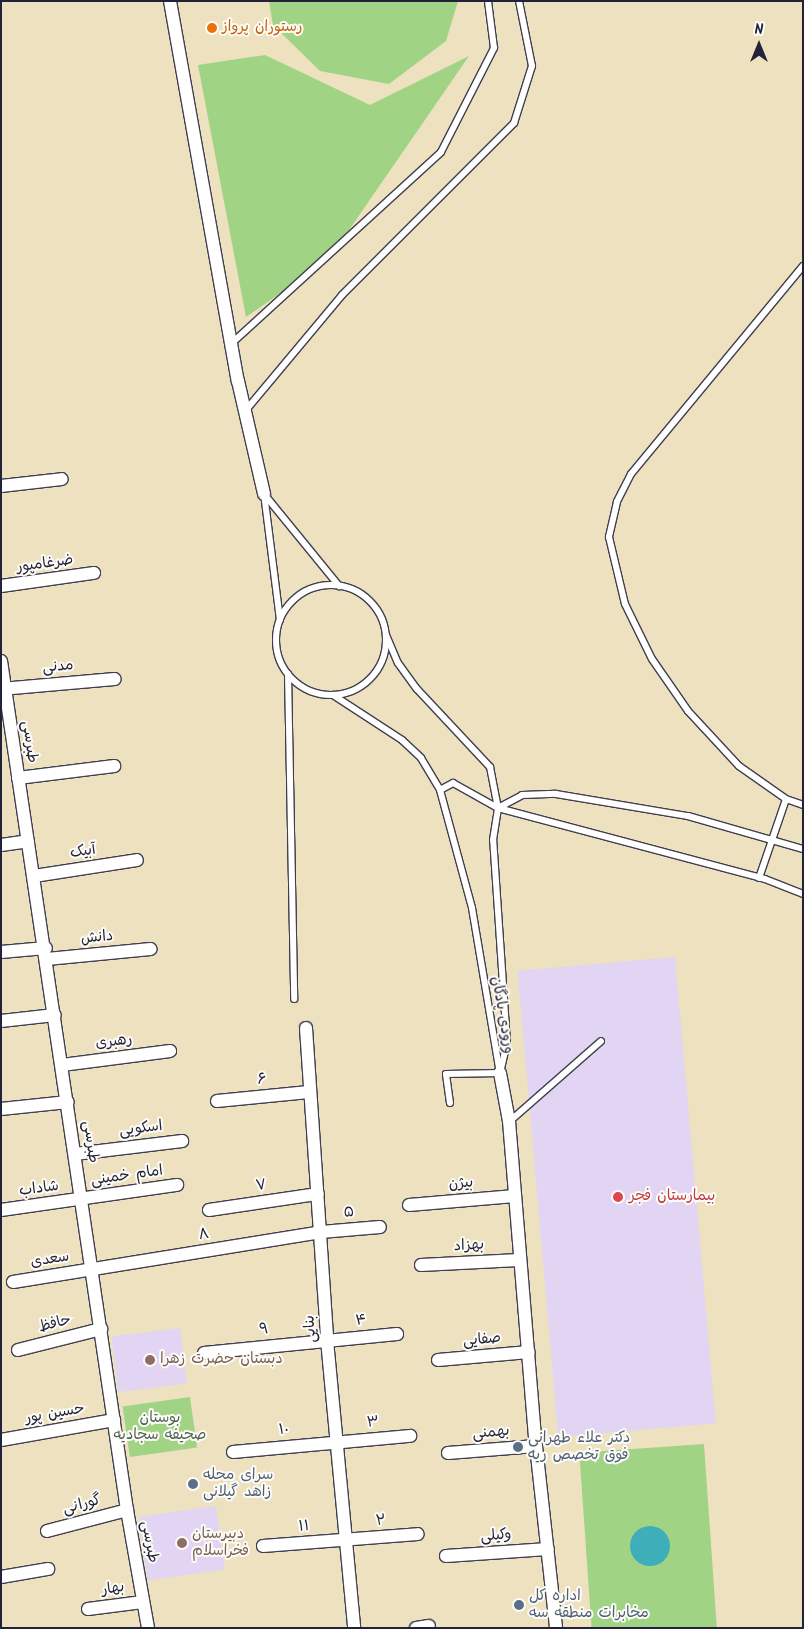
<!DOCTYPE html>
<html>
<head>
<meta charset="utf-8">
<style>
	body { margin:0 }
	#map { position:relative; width:804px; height:1629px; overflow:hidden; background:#ede1c0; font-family:Kalam,"Playpen Sans Arabic",sans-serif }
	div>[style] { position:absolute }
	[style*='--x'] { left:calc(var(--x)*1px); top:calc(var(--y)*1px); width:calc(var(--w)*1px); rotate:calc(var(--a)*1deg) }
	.built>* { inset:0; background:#e2d4f3; transform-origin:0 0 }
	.green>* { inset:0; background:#a0d484; transform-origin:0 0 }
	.water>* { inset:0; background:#3eafb8 }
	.round { border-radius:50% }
	.roads { filter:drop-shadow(1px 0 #403f4f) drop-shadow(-1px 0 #403f4f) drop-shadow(0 1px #403f4f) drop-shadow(0 -1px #403f4f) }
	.lane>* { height:6px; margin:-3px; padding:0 3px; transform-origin:3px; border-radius:3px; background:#fff }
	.lane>.ring { margin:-3px; padding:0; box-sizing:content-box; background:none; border:6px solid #fff; border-radius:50% }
	.street>* { height:12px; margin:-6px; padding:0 6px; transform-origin:6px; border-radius:6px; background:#fff }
	.dots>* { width:14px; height:14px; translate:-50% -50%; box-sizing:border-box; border:2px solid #fdfcf7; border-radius:50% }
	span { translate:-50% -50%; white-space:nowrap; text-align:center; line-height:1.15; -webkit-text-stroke:4px #fdfcf7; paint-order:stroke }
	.food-label { font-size:15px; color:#c56008 }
	.left { translate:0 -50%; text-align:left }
	.street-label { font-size:15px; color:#22223b }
	.health-label { font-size:15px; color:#be3a42 }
	.education-label { font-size:15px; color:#785e54 }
	.park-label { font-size:15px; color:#4e6055 }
	.service-label { font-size:15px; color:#4e5e75 }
	.frame { position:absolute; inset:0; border:2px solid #22223b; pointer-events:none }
	.north { position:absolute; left:734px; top:20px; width:50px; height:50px; -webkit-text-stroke:4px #fdfcf7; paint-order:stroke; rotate:0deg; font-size:14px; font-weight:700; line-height:20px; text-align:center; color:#22223b }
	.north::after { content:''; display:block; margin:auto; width:18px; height:22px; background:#22223b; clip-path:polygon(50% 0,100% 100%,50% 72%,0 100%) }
</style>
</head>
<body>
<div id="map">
	<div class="built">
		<div style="left:675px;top:957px;width:468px;height:158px;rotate:85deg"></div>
		<div style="left:180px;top:1328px;width:56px;height:69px;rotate:83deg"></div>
		<div style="left:216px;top:1506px;width:64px;height:78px;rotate:82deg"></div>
	</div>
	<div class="green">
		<div style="clip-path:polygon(269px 1px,458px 1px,446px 41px,389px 84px,320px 71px,273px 25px)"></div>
		<div style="clip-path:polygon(265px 55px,370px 105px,469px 56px,329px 259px,246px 317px,198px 65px)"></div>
		<div style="left:190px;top:1397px;width:51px;height:68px;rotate:82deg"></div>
		<div style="left:704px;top:1444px;width:185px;height:125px;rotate:86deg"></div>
	</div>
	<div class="water">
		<div class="round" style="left:630px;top:1526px;width:40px;height:40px"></div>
	</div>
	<div class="roads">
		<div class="lane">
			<div style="--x:803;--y:266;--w:270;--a:129.6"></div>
			<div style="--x:631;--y:474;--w:31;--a:117"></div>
			<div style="--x:617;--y:502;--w:36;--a:103"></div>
			<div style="--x:609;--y:537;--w:69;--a:76.6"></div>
			<div style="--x:625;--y:604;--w:61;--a:63.9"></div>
			<div style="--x:652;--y:659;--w:63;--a:55.3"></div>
			<div style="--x:688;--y:711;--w:75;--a:47.2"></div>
			<div style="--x:739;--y:766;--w:57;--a:35.1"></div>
			<div style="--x:786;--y:799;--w:18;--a:19"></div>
			<div style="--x:232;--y:343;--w:283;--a:-42.4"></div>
			<div style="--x:441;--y:152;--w:117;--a:-63"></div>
			<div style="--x:494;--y:48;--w:47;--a:-97.3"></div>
			<div style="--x:246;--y:410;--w:150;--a:-50.1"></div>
			<div style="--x:342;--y:295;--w:243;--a:-45"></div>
			<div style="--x:514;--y:123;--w:60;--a:-72.5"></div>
			<div style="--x:532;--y:66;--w:66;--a:-101.3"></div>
			<div class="ring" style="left:276px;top:585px;width:104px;height:104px"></div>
			<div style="--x:280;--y:620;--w:127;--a:-97.2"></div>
			<div style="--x:264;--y:494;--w:119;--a:50.8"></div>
			<div style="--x:386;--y:635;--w:30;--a:67"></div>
			<div style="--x:398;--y:663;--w:32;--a:54"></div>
			<div style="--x:417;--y:689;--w:107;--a:46.9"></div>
			<div style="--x:490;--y:767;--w:42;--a:79"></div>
			<div style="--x:498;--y:808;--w:27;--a:-28"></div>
			<div style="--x:522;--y:795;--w:34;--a:-2"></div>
			<div style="--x:556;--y:794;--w:134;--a:9.5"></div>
			<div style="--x:688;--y:816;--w:120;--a:16"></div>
			<div style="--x:288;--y:674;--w:325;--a:88.9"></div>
			<div style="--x:333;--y:695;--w:82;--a:33.1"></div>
			<div style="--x:402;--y:740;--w:26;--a:43"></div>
			<div style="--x:421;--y:758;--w:37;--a:59"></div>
			<div style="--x:440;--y:790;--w:15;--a:-28"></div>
			<div style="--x:453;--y:783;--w:51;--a:29.1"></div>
			<div style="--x:498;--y:808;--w:276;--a:14.9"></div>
			<div style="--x:765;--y:879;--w:41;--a:21.5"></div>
			<div style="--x:440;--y:790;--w:122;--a:74.8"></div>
			<div style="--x:472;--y:908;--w:167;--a:80.4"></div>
			<div style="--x:500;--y:1073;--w:31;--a:-77"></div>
			<div style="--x:507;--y:1043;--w:203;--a:-93.9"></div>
			<div style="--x:493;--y:840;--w:32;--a:-81"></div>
			<div style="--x:759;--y:878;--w:83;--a:-71.1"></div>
			<div style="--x:450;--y:1103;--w:29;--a:-98"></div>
			<div style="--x:446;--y:1074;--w:54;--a:-1.1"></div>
			<div style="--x:510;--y:1121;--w:121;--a:-41.3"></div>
		</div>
		<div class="street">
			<div style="--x:170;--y:1;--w:386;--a:79.9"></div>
			<div style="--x:238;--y:381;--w:116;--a:77"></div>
			<div style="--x:1;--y:486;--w:61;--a:-6.5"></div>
			<div style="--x:1;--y:586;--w:94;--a:-8"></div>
			<div style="--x:1;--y:661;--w:858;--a:81.56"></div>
			<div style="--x:127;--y:1510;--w:120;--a:79.9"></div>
			<div style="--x:1;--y:689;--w:114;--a:-5"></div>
			<div style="--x:18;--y:778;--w:97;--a:-7.1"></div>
			<div style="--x:1;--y:845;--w:27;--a:-8"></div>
			<div style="--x:34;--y:876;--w:104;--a:-8.8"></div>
			<div style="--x:1;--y:952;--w:45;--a:-5.1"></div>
			<div style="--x:47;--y:959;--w:104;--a:-5.5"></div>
			<div style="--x:1;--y:1021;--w:54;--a:-6.3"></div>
			<div style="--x:306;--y:1028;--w:313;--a:86.1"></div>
			<div style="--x:327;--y:1340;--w:289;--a:84.6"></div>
			<div style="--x:62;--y:1065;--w:109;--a:-7.4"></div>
			<div style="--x:500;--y:1073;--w:49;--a:79.4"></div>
			<div style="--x:509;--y:1121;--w:326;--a:85.3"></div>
			<div style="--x:536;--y:1446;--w:183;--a:83.7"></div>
			<div style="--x:217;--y:1101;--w:92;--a:-5.6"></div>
			<div style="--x:1;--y:1109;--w:67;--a:-6"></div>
			<div style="--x:75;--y:1154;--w:108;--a:-6.9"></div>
			<div style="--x:409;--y:1205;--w:106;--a:-4.9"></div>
			<div style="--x:1;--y:1210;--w:178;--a:-8.1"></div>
			<div style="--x:209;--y:1210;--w:110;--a:-8.4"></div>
			<div style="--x:421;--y:1265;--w:98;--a:-2.9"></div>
			<div style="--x:13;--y:1282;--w:312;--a:-9.2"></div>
			<div style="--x:321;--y:1232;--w:59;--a:-4.8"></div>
			<div style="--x:18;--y:1350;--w:86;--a:-14.2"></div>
			<div style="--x:204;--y:1353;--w:194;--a:-5.6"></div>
			<div style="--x:438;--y:1360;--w:91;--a:-5"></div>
			<div style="--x:1;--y:1440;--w:115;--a:-10"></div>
			<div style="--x:233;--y:1452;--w:178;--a:-5.2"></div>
			<div style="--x:448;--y:1453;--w:88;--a:-4.5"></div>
			<div style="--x:47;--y:1531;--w:83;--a:-14.7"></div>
			<div style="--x:263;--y:1546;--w:155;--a:-4.4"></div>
			<div style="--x:446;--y:1556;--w:102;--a:-3.9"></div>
			<div style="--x:1;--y:1577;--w:48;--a:-9.7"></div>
			<div style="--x:88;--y:1609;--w:55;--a:-7.3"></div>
			<div style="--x:416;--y:1628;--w:13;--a:-9"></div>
		</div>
	</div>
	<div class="dots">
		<div style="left:212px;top:28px;background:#e8710a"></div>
		<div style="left:618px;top:1197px;background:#e0444e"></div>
		<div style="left:150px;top:1360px;background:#8d6e63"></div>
		<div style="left:518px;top:1447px;background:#5c6f8a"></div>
		<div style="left:193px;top:1484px;background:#5c6f8a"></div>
		<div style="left:182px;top:1543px;background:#8d6e63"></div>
		<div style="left:519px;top:1605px;background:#5c6f8a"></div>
	</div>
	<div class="food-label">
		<span class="left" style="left:222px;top:28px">رستوران پرواز</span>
	</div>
	<div class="street-label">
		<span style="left:45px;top:564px;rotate:-8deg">ضرغامپور</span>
		<span style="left:58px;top:667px;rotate:-5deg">مدنی</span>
		<span style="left:29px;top:742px;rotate:82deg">طبرسی</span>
		<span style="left:83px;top:852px;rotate:-9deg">آبیک</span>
		<span style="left:97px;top:938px;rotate:-6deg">دانش</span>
		<span style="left:502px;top:1015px;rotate:80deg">ورودی پادگان</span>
		<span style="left:114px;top:1042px;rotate:-7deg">رهبری</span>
		<span style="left:262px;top:1080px;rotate:-6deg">۶</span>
		<span style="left:141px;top:1129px;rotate:-7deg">اسکویی</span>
		<span style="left:90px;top:1142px;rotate:82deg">طبرسی</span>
		<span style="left:127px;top:1176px;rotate:-8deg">امام خمینی</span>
		<span style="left:461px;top:1184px;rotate:-5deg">بیژن</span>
		<span style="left:261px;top:1186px;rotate:-8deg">۷</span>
		<span style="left:39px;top:1189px;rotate:-8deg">شاداب</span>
		<span style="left:349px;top:1213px;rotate:-5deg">۵</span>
		<span style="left:204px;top:1235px;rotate:-9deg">۸</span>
		<span style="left:469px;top:1246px;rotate:-3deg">بهزاد</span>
		<span style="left:50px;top:1260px;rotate:-9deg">سعدی</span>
		<span style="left:361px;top:1321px;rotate:-5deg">۴</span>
		<span style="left:55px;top:1324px;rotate:-15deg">حافظ</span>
		<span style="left:311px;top:1329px;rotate:-94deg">بنایی</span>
		<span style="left:264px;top:1330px;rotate:-6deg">۹</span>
		<span style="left:482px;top:1340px;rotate:-5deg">صفایی</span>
		<span style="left:55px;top:1414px;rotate:-10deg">حسین پور</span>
		<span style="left:373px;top:1423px;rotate:-4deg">۳</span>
		<span style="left:284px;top:1430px;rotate:-6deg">۱۰</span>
		<span style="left:491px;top:1433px;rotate:-5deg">بهمنی</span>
		<span style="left:82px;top:1505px;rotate:-15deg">گورانی</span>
		<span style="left:381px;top:1521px;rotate:-6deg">۲</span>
		<span style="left:304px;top:1527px;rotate:-3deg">۱۱</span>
		<span style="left:496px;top:1536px;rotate:-4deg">وکیلی</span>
		<span style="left:149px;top:1542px;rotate:80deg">طبرسی</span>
		<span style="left:113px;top:1589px;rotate:-8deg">بهار</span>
	</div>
	<div class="health-label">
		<span class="left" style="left:629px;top:1197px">بیمارستان فجر</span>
	</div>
	<div class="education-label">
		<span class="left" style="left:160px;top:1360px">دبستان حضرت زهرا</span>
		<span class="left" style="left:192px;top:1543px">دبیرستان<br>فخراسلام</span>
	</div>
	<div class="park-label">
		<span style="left:160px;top:1427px">بوستان<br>صحیفه سجادیه</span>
	</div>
	<div class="service-label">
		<span class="left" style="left:528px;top:1447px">دکتر علاء طهرانی<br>فوق تخصص ریه</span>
		<span class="left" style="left:203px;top:1484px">سرای محله<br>زاهد گیلانی</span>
		<span class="left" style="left:529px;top:1605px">اداره کل<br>مخابرات منطقه سه</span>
	</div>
	<div class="frame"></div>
	<div class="north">N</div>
</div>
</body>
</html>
